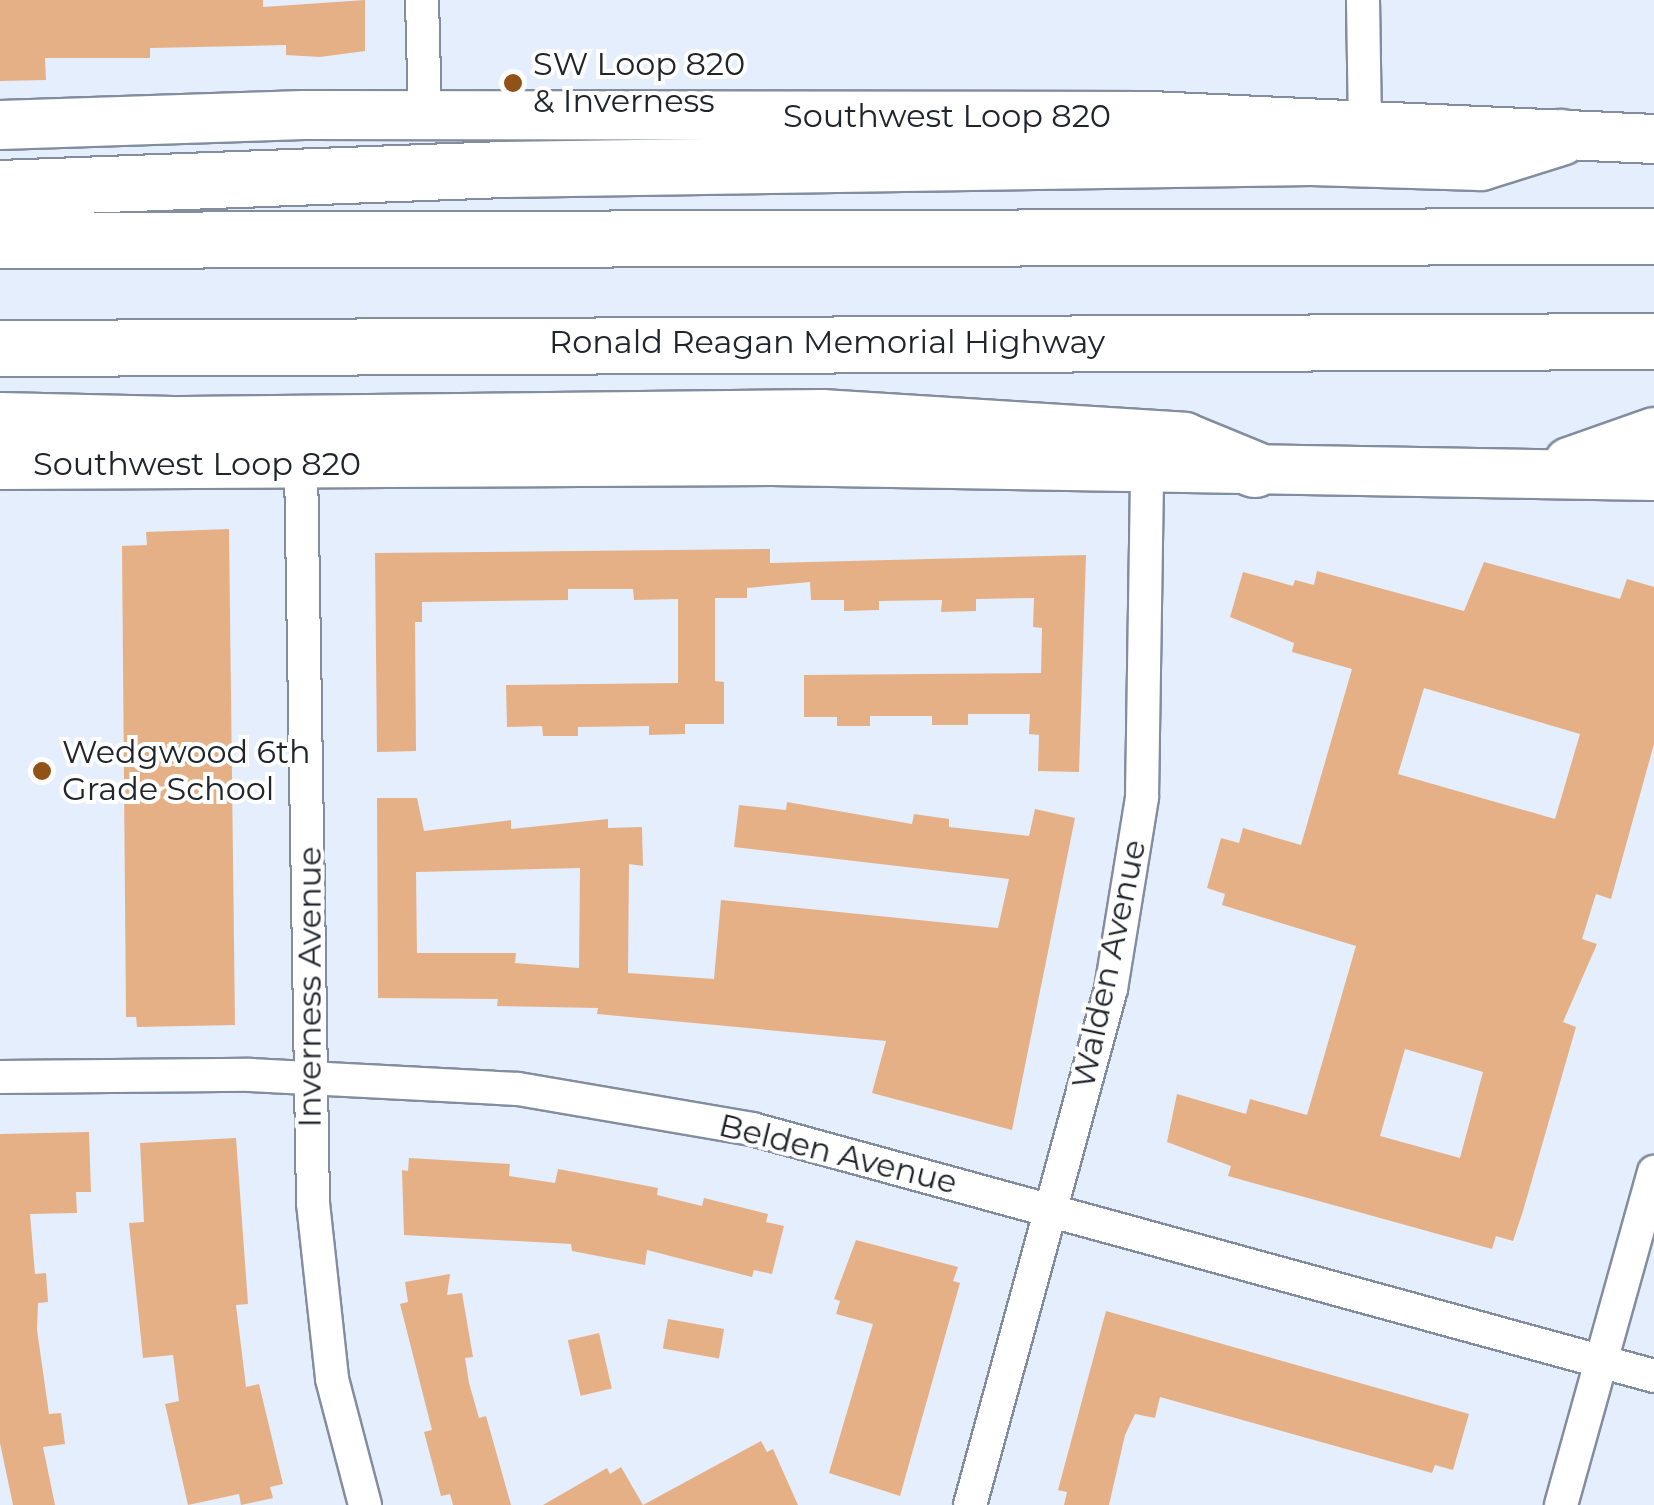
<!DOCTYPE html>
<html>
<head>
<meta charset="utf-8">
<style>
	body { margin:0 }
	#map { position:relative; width:1654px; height:1505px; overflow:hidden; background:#e4eefd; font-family:Montserrat,sans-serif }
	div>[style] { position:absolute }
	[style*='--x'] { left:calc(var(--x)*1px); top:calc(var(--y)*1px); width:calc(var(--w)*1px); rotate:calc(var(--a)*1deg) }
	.building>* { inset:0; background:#e6b087; transform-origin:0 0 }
	.roads { filter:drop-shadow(2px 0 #828d9e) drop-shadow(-2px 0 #828d9e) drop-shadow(0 2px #828d9e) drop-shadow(0 -2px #828d9e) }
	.minor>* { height:32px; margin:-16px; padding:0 16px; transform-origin:16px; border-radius:16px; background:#fff }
	.secondary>* { height:48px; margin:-24px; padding:0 24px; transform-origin:24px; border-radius:24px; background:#fff }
	.motorway>* { height:55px; margin:-27.5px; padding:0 27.5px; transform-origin:27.5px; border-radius:27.5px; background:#fff }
	.dots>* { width:28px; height:28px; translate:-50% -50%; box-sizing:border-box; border:5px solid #fff; border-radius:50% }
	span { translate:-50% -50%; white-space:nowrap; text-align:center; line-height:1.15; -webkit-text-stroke:8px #fff; paint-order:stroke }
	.poi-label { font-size:32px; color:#20242b }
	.left { translate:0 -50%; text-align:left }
	.street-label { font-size:32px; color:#20242b }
</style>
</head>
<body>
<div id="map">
	<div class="building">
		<div style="clip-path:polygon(0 0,263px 0,263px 7px,365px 0,365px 51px,320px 57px,286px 55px,286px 45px,150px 48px,150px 58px,45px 58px,46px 80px,0 81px)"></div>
		<div style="clip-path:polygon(229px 529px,235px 1025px,137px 1027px,136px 1017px,126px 1017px,122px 546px,147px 545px,146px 532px)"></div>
		<div style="clip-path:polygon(770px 549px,770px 563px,1086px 555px,1079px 772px,1038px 771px,1039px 735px,1029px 734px,1030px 714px,968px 714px,968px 725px,932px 725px,932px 716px,870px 716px,870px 726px,837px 726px,837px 717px,804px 717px,804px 675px,1041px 673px,1042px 628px,1033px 627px,1034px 598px,976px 599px,976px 611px,941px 612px,942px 600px,879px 601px,879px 610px,844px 611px,844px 600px,811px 600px,810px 582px,747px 588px,747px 598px,715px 598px,715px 681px,724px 682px,724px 724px,685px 724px,685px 734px,649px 735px,649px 726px,578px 727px,578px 736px,543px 736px,542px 726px,507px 727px,506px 685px,678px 683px,678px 599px,634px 600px,633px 589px,568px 589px,568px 600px,422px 602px,422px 622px,415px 622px,416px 751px,377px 752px,375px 553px)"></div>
		<div style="clip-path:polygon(evenodd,1484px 562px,1620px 599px,1627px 579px,1654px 587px,1654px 744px,1611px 899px,1596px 894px,1582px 939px,1597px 944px,1563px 1022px,1576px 1027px,1523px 1211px,1513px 1241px,1496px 1236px,1492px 1249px,1228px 1176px,1231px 1166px,1167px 1142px,1177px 1094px,1246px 1114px,1250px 1099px,1307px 1115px,1356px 946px,1222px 905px,1225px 894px,1207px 888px,1221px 838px,1239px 843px,1243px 828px,1301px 845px,1352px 669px,1292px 652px,1294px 643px,1230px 617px,1243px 572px,1293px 586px,1295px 580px,1314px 585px,1317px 571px,1464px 611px,1484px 562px,1424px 688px,1580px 734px,1555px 819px,1398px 774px,1424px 688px,1484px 562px,1405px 1049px,1483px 1072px,1460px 1158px,1380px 1136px,1405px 1049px)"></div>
		<div style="clip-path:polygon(evenodd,377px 798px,417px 798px,424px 831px,511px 820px,511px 829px,608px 819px,608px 828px,642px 827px,643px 866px,629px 864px,628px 973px,714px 979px,721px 900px,998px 928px,1009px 879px,734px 847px,739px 805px,786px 810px,787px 802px,912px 824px,914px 814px,949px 819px,949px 827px,1029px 836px,1035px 809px,1075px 818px,1012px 1130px,872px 1093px,886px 1041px,597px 1014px,598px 1008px,497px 1006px,498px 999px,378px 998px,377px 798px,580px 868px,579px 968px,515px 963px,516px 953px,417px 953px,416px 872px,580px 868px)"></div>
		<div style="clip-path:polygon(89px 1132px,91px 1192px,76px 1192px,77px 1213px,30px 1214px,35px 1274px,46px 1273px,48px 1302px,38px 1303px,37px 1330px,49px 1414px,61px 1413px,65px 1444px,43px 1447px,55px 1505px,13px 1505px,0 1443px,0 1134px)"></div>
		<div style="clip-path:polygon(236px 1138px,248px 1304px,236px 1305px,246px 1387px,259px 1384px,283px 1484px,270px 1487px,273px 1498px,241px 1505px,239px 1494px,188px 1505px,165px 1404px,179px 1401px,173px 1355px,143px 1358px,129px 1223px,144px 1222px,140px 1143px)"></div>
		<div style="clip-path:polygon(409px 1158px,510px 1164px,509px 1176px,555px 1183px,558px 1169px,596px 1176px,658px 1188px,657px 1195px,702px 1206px,704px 1198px,768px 1214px,766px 1222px,784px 1226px,772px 1274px,754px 1270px,752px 1277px,647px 1250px,645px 1265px,572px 1251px,571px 1244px,404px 1235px,402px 1170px,408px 1171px)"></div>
		<div style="clip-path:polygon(856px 1240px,958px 1267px,953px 1281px,960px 1283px,900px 1496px,829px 1473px,873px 1324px,836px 1314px,840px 1301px,834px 1299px)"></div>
		<div style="clip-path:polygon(450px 1274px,447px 1295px,462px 1293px,473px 1357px,465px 1358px,469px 1383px,479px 1418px,486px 1416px,511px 1505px,453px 1505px,450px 1494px,441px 1496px,424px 1432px,432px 1430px,400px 1304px,408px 1302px,405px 1282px)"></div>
		<div style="clip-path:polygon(1106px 1311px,1469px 1414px,1453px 1470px,1435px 1465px,1432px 1473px,1160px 1397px,1155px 1418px,1135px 1414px,1125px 1435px,1109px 1505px,1064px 1505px,1067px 1492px,1058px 1490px)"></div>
		<div style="left:668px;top:1319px;width:57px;height:30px;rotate:10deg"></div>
		<div style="left:599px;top:1333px;width:57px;height:32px;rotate:77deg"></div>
		<div style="clip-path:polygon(761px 1441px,767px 1452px,773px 1449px,798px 1505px,643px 1505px)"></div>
		<div style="clip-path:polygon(621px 1467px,643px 1505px,543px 1505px,607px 1468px,610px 1474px)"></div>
	</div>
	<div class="roads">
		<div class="minor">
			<div style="--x:422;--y:0;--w:114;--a:88.5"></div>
			<div style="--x:1363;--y:0;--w:127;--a:89.1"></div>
			<div style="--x:301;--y:464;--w:739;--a:89.07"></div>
			<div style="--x:313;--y:1203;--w:177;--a:83.8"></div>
			<div style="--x:332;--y:1379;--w:130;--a:75.3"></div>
			<div style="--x:0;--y:1077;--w:250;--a:-0.5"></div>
			<div style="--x:250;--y:1075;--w:268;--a:3"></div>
			<div style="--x:518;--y:1089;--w:237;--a:9.7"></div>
			<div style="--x:752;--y:1129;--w:935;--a:15.31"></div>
			<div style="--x:970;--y:1505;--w:535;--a:-74.72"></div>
			<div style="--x:1111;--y:989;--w:194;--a:-80.8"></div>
			<div style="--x:1142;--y:797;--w:329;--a:-89.1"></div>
			<div style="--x:1561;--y:1505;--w:346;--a:-74.4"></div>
		</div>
		<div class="secondary">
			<div style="--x:0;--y:125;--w:304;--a:-1.9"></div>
			<div style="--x:304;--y:115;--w:846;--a:0.07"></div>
			<div style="--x:1150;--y:116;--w:505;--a:2.61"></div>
			<div style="--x:1569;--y:462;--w:90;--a:-19.4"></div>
			<div style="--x:0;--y:465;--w:772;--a:-0.3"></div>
			<div style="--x:772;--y:461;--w:882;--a:0.97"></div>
		</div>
		<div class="motorway">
			<div style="--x:0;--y:188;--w:503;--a:-2.16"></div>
			<div style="--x:503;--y:169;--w:808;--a:-0.85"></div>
			<div style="--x:1311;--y:157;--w:169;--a:1.7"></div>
			<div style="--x:1480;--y:162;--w:84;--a:-17.4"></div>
			<div style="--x:0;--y:240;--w:1654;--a:-0.14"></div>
			<div style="--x:0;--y:348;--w:1654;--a:-0.24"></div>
			<div style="--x:0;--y:420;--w:183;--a:1.3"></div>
			<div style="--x:183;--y:424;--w:638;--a:-0.63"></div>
			<div style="--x:821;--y:417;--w:363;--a:3.6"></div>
			<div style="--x:1183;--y:440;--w:77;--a:22.2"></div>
		</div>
	</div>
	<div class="dots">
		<div style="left:513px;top:83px;background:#915218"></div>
		<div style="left:42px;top:771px;background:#915218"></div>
	</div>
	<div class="poi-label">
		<span class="left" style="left:533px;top:83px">SW Loop 820<br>&amp; Inverness</span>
		<span class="left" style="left:62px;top:771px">Wedgwood 6th<br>Grade School</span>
	</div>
	<div class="street-label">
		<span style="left:947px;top:116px">Southwest Loop 820</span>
		<span style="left:827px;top:342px">Ronald Reagan Memorial Highway</span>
		<span style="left:197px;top:464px">Southwest Loop 820</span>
		<span style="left:1109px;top:964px;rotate:-78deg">Walden Avenue</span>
		<span style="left:310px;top:987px;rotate:-90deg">Inverness Avenue</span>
		<span style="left:838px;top:1154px;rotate:14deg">Belden Avenue</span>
	</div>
</div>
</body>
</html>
